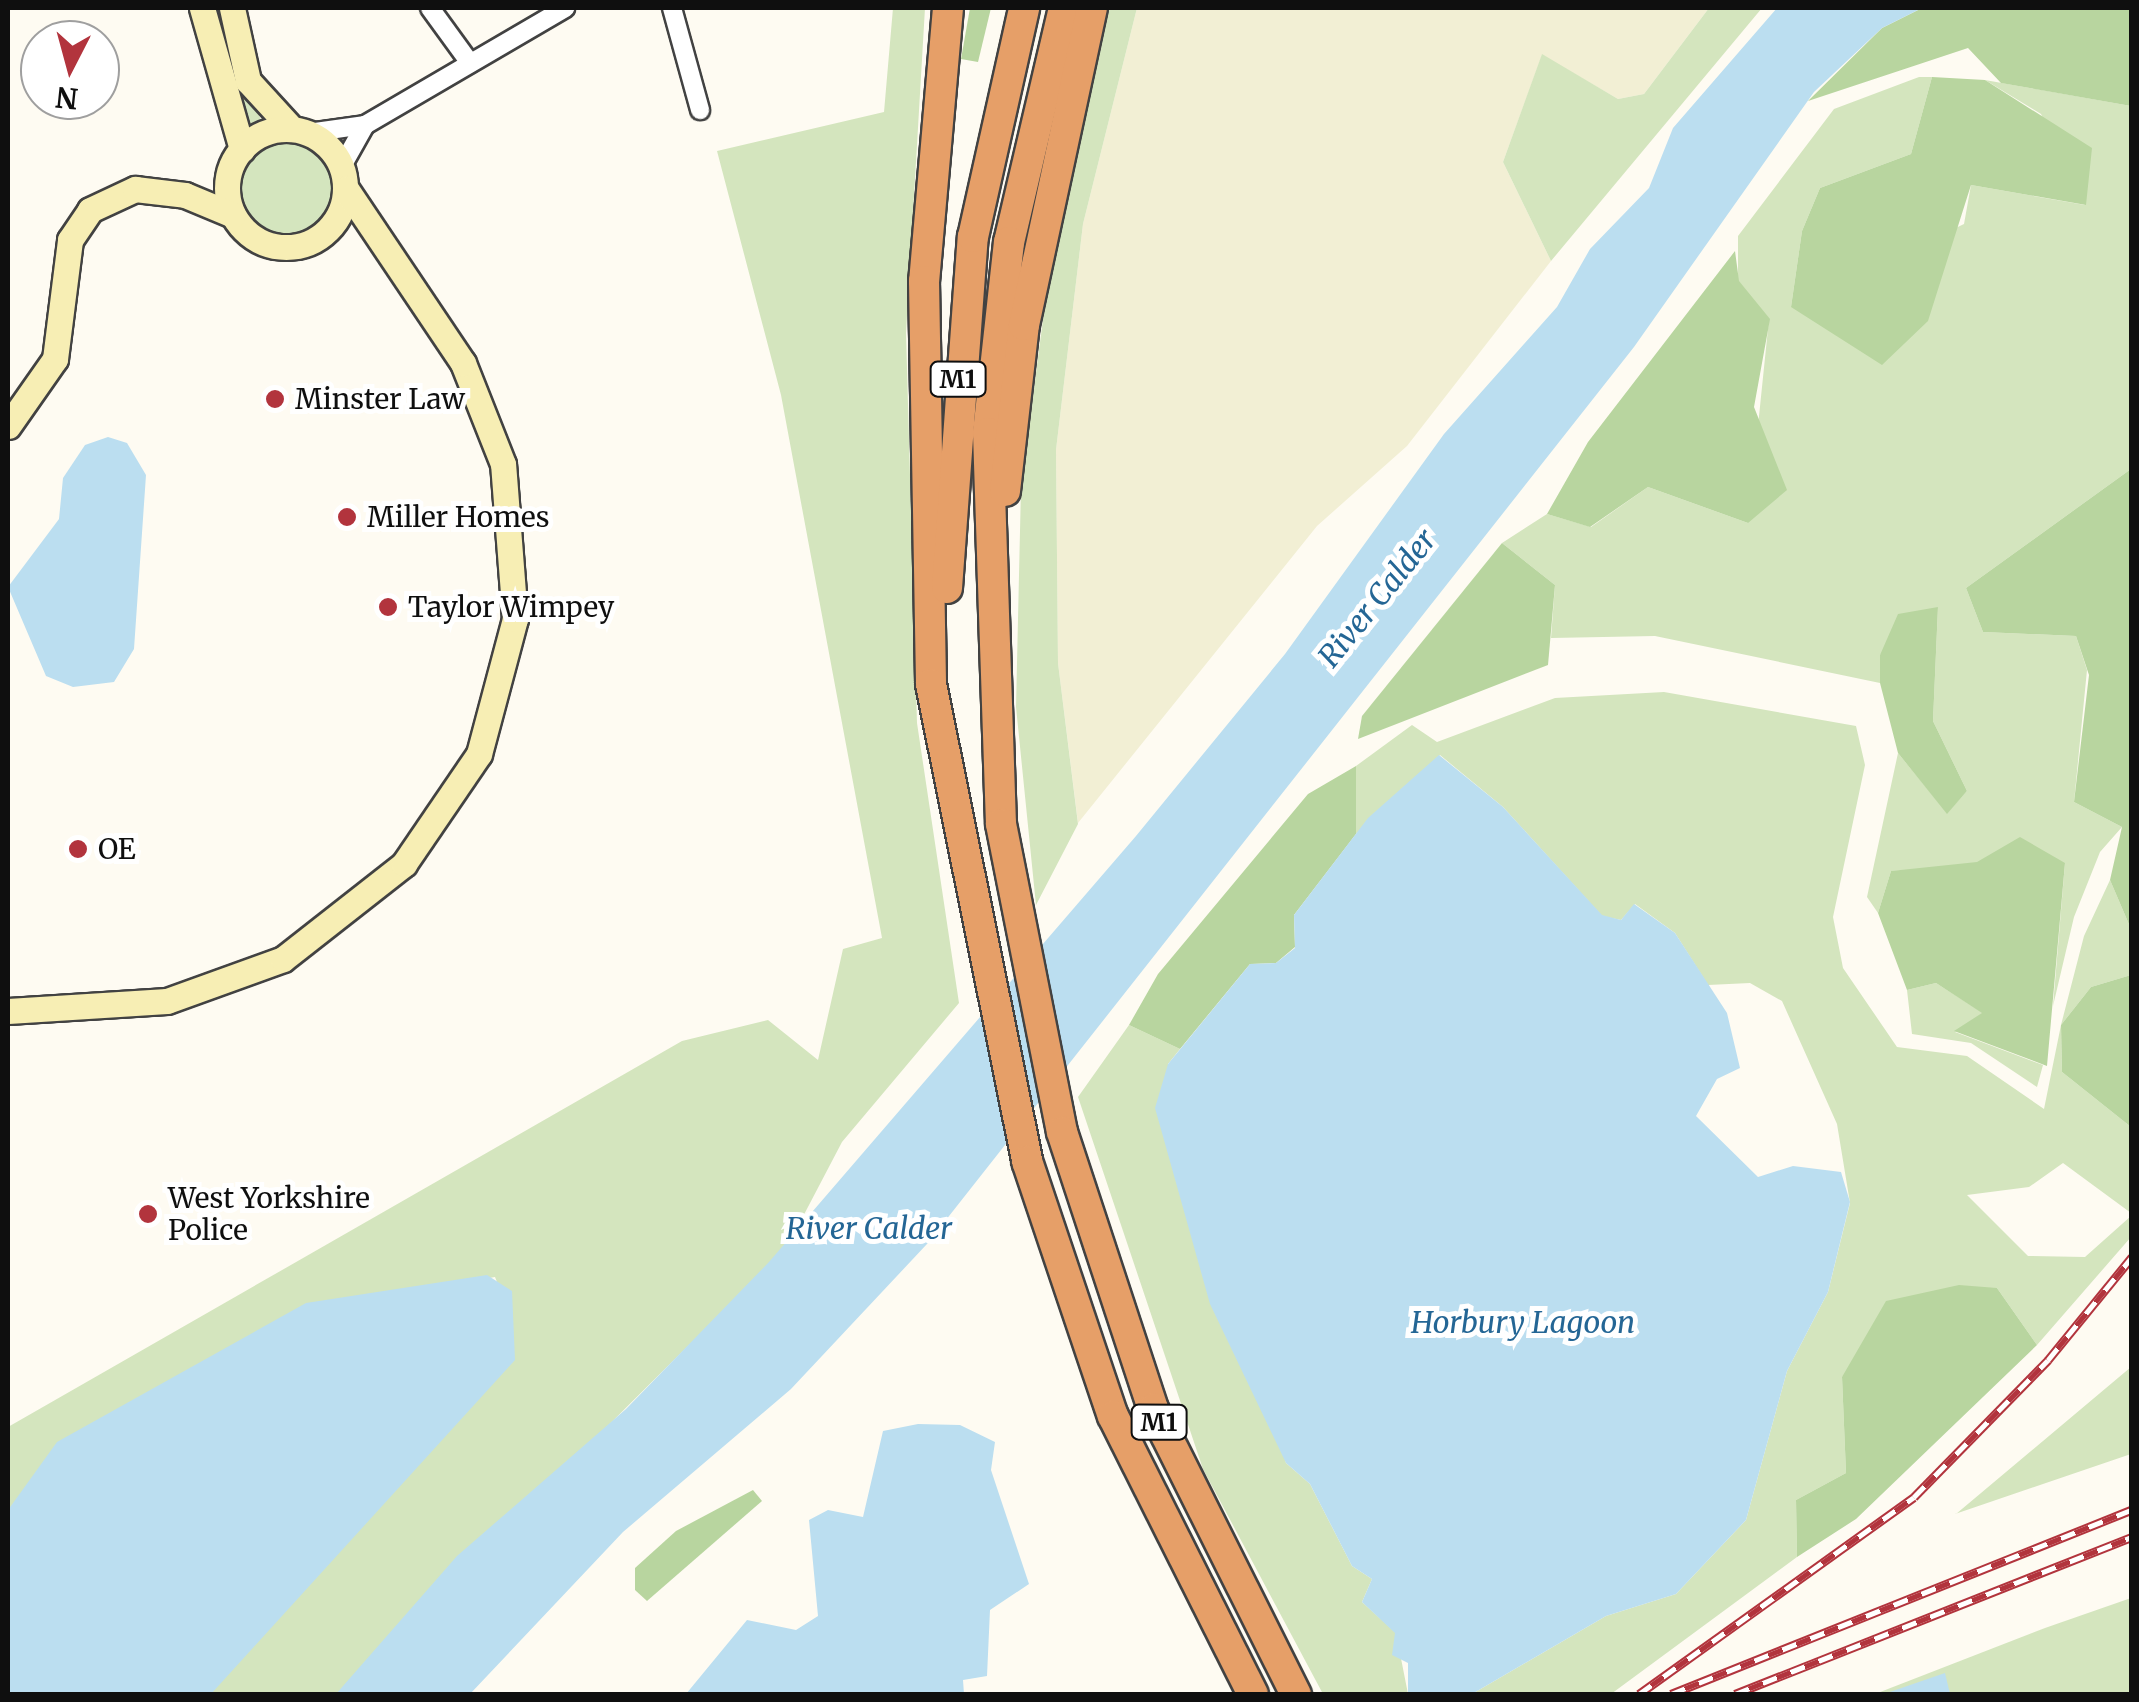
<!DOCTYPE html>
<html>
<head>
<meta charset="utf-8">
<style>
	body { margin:0 }
	#map { position:relative; width:2139px; height:1702px; overflow:hidden; background:#fefbf2; font-family:Merriweather,serif }
	div>[style] { position:absolute }
	[style*='--x'] { left:calc(var(--x)*1px); top:calc(var(--y)*1px); width:calc(var(--w)*1px); rotate:calc(var(--a)*1deg) }
	.farmland>* { inset:0; background:#f2efd4 }
	.green>* { inset:0; background:#d4e5be }
	.round { border-radius:50% }
	.forest>* { inset:0; background:#b8d59f }
	.water>* { inset:0; background:#bbdef0 }
	.roads { filter:drop-shadow(2px 0 #424242) drop-shadow(-2px 0 #424242) drop-shadow(0 2px #424242) drop-shadow(0 -2px #424242) }
	.street>* { height:18px; margin:-9px; padding:0 9px; transform-origin:9px; border-radius:9px; background:#fff }
	.secondary>* { height:25px; margin:-12.5px; padding:0 12.5px; transform-origin:12.5px; border-radius:12.5px; background:#f7eeb4 }
	.secondary>.ring { margin:-12.5px; padding:0; box-sizing:content-box; background:none; border:25px solid #f7eeb4; border-radius:50% }
	.highway>* { height:30px; margin:-15px; padding:0 15px; transform-origin:15px; border-radius:15px; background:#e69f68 }
	.rail>* { height:9px; margin-top:-4.5px; transform-origin:0; background:repeating-linear-gradient(90deg,#fff 0 15px,#b2343d 0 30px); box-sizing:border-box; border-block:2px solid #b2343d }
	.dots>* { width:28px; height:28px; translate:-50% -50%; box-sizing:border-box; border:5px solid #fff; border-radius:50% }
	span { translate:-50% -50%; white-space:nowrap; text-align:center; line-height:1.15; -webkit-text-stroke:10px #fff; paint-order:stroke }
	.shield-label span { padding:2px 8px; background:#fff; border:2px solid; border-radius:8px; -webkit-text-stroke-width:0 }
	.shield-label { font-size:25px; color:#0f0f0f; font-weight:700 }
	.poi-label { font-size:28px; color:#0f0f0f }
	.left { translate:0 -50%; text-align:left }
	.water-label { font-size:30px; color:#246695; font-style:italic }
	.frame { position:absolute; inset:0; border:10px solid #0f0f0f; pointer-events:none }
	.north { position:absolute; left:20px; top:20px; width:100px; height:100px; box-sizing:border-box; background:#fff; border:2px solid #9f9f9f; border-radius:50%; rotate:186deg; font-size:28px; font-weight:700; line-height:40px; text-align:center; color:#0f0f0f }
	.north::after { content:''; display:block; margin:auto; width:35px; height:45px; background:#b2343d; clip-path:polygon(50% 0,100% 100%,50% 72%,0 100%) }
</style>
</head>
<body>
<div id="map">
	<div class="farmland">
		<div style="clip-path:polygon(1137px 8px,1709px 8px,1644px 94px,1618px 99px,1542px 55px,1503px 162px,1551px 261px,1407px 446px,1317px 526px,1078px 823px,1058px 663px,1056px 450px,1083px 224px)"></div>
	</div>
	<div class="green">
		<div style="clip-path:polygon(209px 8px,219px 8px,262px 123px,246px 132px)"></div>
		<div style="clip-path:polygon(893px 8px,925px 8px,906px 333px,917px 723px,959px 1003px,842px 1142px,787px 1247px,339px 1694px,208px 1694px,501px 1292px,495px 1277px,406px 1292px,8px 1517px,8px 1427px,682px 1041px,768px 1020px,818px 1060px,843px 949px,882px 938px,781px 395px,717px 151px,884px 112px)"></div>
		<div style="clip-path:polygon(1137px 8px,1083px 224px,1056px 450px,1058px 663px,1078px 824px,1036px 905px,1016px 707px,1021px 487px,1052px 251px,1108px 9px)"></div>
		<div style="clip-path:polygon(1709px 8px,1762px 8px,1551px 261px,1503px 162px,1542px 54px,1618px 99px,1644px 94px)"></div>
		<div style="clip-path:polygon(1919px 77px,1932px 77px,1911px 154px,1820px 188px,1802px 231px,1791px 307px,1964px 224px,1971px 185px,2085px 205px,2041px 114px,1985px 80px,2131px 106px,2131px 469px,1966px 588px,1983px 632px,2076px 636px,2087px 670px,2074px 802px,2122px 827px,2100px 852px,2074px 917px,2053px 1006px,2065px 863px,1891px 871px,1878px 913px,1867px 897px,1898px 753px,1947px 813px,1967px 791px,1933px 721px,1938px 607px,1880px 655px,1880px 683px,1655px 636px,1551px 638px,1555px 585px,1502px 543px,1547px 514px,1591px 527px,1648px 487px,1748px 523px,1769px 319px,1738px 281px,1738px 236px,1834px 109px)"></div>
		<div class="round" style="left:239px;top:142px;width:96px;height:96px"></div>
		<div style="clip-path:polygon(1664px 692px,1856px 726px,1865px 765px,1833px 917px,1843px 968px,1897px 1047px,1967px 1056px,2044px 1109px,2061px 1025px,2084px 936px,2110px 880px,2131px 929px,2131px 975px,2091px 987px,2061px 1025px,2062px 1072px,2131px 1127px,2131px 1213px,2063px 1163px,2029px 1187px,1967px 1195px,2028px 1256px,2085px 1257px,2131px 1216px,2131px 1237px,2037px 1345px,1997px 1288px,1842px 1377px,1846px 1473px,1796px 1500px,1797px 1557px,1611px 1694px,1472px 1694px,1606px 1616px,1676px 1594px,1746px 1520px,1787px 1371px,1828px 1292px,1850px 1203px,1837px 1124px,1782px 1001px,1750px 983px,1708px 985px,1675px 933px,1635px 904px,1621px 920px,1602px 916px,1503px 807px,1440px 755px,1356px 834px,1356px 766px,1412px 725px,1437px 742px,1555px 698px)"></div>
		<div style="clip-path:polygon(1936px 983px,1983px 1013px,1955px 1032px,2043px 1065px,2037px 1087px,1971px 1043px,1912px 1034px,1907px 990px)"></div>
		<div style="clip-path:polygon(1129px 1025px,1180px 1049px,1168px 1064px,1286px 1463px,1310px 1484px,1352px 1566px,1372px 1579px,1362px 1602px,1396px 1633px,1408px 1694px,1323px 1694px,1203px 1469px,1078px 1097px)"></div>
		<div style="clip-path:polygon(2131px 1367px,2131px 1454px,1955px 1514px,1956px 1514px)"></div>
		<div style="clip-path:polygon(2131px 1598px,2131px 1694px,1875px 1694px,2045px 1628px)"></div>
	</div>
	<div class="forest">
		<div style="clip-path:polygon(970px 8px,991px 8px,978px 62px,961px 59px)"></div>
		<div style="clip-path:polygon(1922px 8px,2131px 8px,2131px 106px,2001px 83px,1968px 48px,1808px 101px,1882px 28px)"></div>
		<div style="clip-path:polygon(1932px 77px,1985px 80px,2092px 148px,2086px 205px,1971px 185px,1928px 321px,1882px 365px,1791px 307px,1802px 231px,1820px 188px,1911px 154px)"></div>
		<div style="clip-path:polygon(1735px 251px,1739px 281px,1770px 319px,1754px 407px,1787px 490px,1748px 523px,1648px 487px,1590px 527px,1547px 514px,1588px 442px)"></div>
		<div style="clip-path:polygon(2131px 469px,2131px 929px,2110px 880px,2122px 827px,2074px 802px,2089px 675px,2076px 636px,1983px 632px,1966px 588px)"></div>
		<div style="clip-path:polygon(1502px 543px,1555px 585px,1548px 665px,1358px 739px,1362px 716px)"></div>
		<div style="clip-path:polygon(1938px 607px,1933px 721px,1967px 791px,1947px 814px,1898px 753px,1880px 683px,1880px 655px,1898px 614px)"></div>
		<div style="clip-path:polygon(1356px 766px,1356px 834px,1294px 915px,1295px 947px,1276px 963px,1250px 964px,1180px 1049px,1129px 1025px,1158px 974px,1308px 794px)"></div>
		<div style="clip-path:polygon(2020px 837px,2065px 863px,2047px 1066px,1954px 1031px,1982px 1013px,1936px 983px,1907px 990px,1878px 913px,1891px 871px,1977px 862px)"></div>
		<div style="clip-path:polygon(2131px 975px,2132px 975px,2131px 1127px,2062px 1072px,2061px 1025px,2091px 987px)"></div>
		<div style="clip-path:polygon(1959px 1285px,1997px 1288px,2037px 1345px,1856px 1519px,1797px 1557px,1796px 1500px,1846px 1473px,1842px 1377px,1886px 1301px)"></div>
		<div style="clip-path:polygon(753px 1490px,762px 1501px,647px 1601px,635px 1590px,635px 1568px,676px 1531px)"></div>
	</div>
	<div class="water">
		<div style="clip-path:polygon(1777px 8px,1922px 8px,1882px 28px,1814px 92px,1634px 347px,927px 1244px,791px 1389px,623px 1532px,470px 1694px,336px 1694px,457px 1556px,626px 1409px,769px 1262px,1136px 836px,1285px 654px,1444px 434px,1557px 307px,1590px 249px,1649px 188px,1673px 128px)"></div>
		<div style="clip-path:polygon(108px 437px,127px 443px,146px 475px,134px 649px,114px 682px,73px 687px,46px 676px,8px 587px,59px 519px,63px 478px,85px 445px)"></div>
		<div style="clip-path:polygon(1439px 755px,1503px 807px,1602px 915px,1621px 920px,1634px 904px,1675px 933px,1727px 1013px,1740px 1068px,1717px 1079px,1696px 1116px,1758px 1177px,1793px 1166px,1841px 1172px,1850px 1202px,1828px 1292px,1787px 1371px,1746px 1520px,1676px 1594px,1606px 1616px,1472px 1694px,1408px 1694px,1408px 1663px,1392px 1655px,1395px 1633px,1362px 1602px,1372px 1579px,1352px 1566px,1310px 1484px,1286px 1463px,1210px 1304px,1155px 1108px,1168px 1064px,1250px 964px,1276px 963px,1295px 948px,1294px 915px,1368px 818px)"></div>
		<div style="clip-path:polygon(487px 1275px,512px 1291px,515px 1360px,211px 1694px,8px 1694px,8px 1510px,57px 1442px,306px 1303px)"></div>
		<div style="clip-path:polygon(918px 1424px,960px 1425px,995px 1442px,991px 1470px,1029px 1584px,990px 1610px,987px 1676px,963px 1680px,964px 1694px,686px 1694px,747px 1620px,796px 1630px,818px 1616px,809px 1520px,828px 1510px,863px 1517px,883px 1431px)"></div>
		<div style="clip-path:polygon(1945px 1673px,1950px 1694px,1884px 1694px)"></div>
	</div>
	<div class="roads">
		<div class="street">
			<div style="--x:430;--y:8;--w:68;--a:54"></div>
			<div style="--x:672;--y:8;--w:106;--a:74.6"></div>
			<div style="--x:308;--y:133;--w:58;--a:-8"></div>
			<div style="--x:365;--y:125;--w:232;--a:-30.3"></div>
			<div style="--x:342;--y:166;--w:47;--a:-60.7"></div>
		</div>
		<div class="secondary">
			<div style="--x:202;--y:8;--w:147;--a:74.2"></div>
			<div style="--x:232;--y:8;--w:75;--a:77.6"></div>
			<div style="--x:248;--y:81;--w:65;--a:47.5"></div>
			<div class="ring" style="left:227px;top:129px;width:93px;height:93px"></div>
			<div style="--x:8;--y:426;--w:82;--a:-55"></div>
			<div style="--x:55;--y:359;--w:120;--a:-82.8"></div>
			<div style="--x:70;--y:240;--w:36;--a:-56"></div>
			<div style="--x:90;--y:210;--w:50;--a:-25"></div>
			<div style="--x:135;--y:189;--w:50;--a:6.8"></div>
			<div style="--x:185;--y:195;--w:52;--a:22.6"></div>
			<div style="--x:8;--y:1011;--w:159;--a:-3.6"></div>
			<div style="--x:167;--y:1001;--w:123;--a:-19.9"></div>
			<div style="--x:283;--y:959;--w:154;--a:-38.1"></div>
			<div style="--x:404;--y:864;--w:133;--a:-55.7"></div>
			<div style="--x:479;--y:754;--w:140;--a:-75.1"></div>
			<div style="--x:515;--y:619;--w:155;--a:-94.4"></div>
			<div style="--x:503;--y:464;--w:109;--a:-111.6"></div>
			<div style="--x:463;--y:363;--w:210;--a:-123.9"></div>
		</div>
		<div class="highway">
			<div style="--x:948;--y:8;--w:274;--a:95"></div>
			<div style="--x:924;--y:281;--w:403;--a:89"></div>
			<div style="--x:931;--y:684;--w:487;--a:78.6"></div>
			<div style="--x:1027;--y:1161;--w:269;--a:71.4"></div>
			<div style="--x:1113;--y:1416;--w:311;--a:63.3"></div>
			<div style="--x:1064;--y:8;--w:240;--a:103.2"></div>
			<div style="--x:1009;--y:242;--w:192;--a:96.3"></div>
			<div style="--x:988;--y:433;--w:391;--a:88.1"></div>
			<div style="--x:1001;--y:824;--w:314;--a:78.8"></div>
			<div style="--x:1062;--y:1132;--w:292;--a:71.8"></div>
			<div style="--x:1153;--y:1409;--w:319;--a:63.4"></div>
			<div style="--x:1005;--y:491;--w:167;--a:-83.5"></div>
			<div style="--x:1024;--y:325;--w:324;--a:-77.9"></div>
			<div style="--x:947;--y:588;--w:352;--a:-85.8"></div>
			<div style="--x:973;--y:237;--w:235;--a:-77.4"></div>
		</div>
	</div>
	<div class="rail">
		<div style="--x:1639;--y:1694;--w:338;--a:-35.6"></div>
		<div style="--x:1914;--y:1497;--w:192;--a:-45.6"></div>
		<div style="--x:2048;--y:1360;--w:133;--a:-50.8"></div>
		<div style="--x:1671;--y:1694;--w:496;--a:-21.8"></div>
		<div style="--x:1735;--y:1694;--w:427;--a:-21.6"></div>
	</div>
	<div class="dots">
		<div style="left:275px;top:399px;background:#b2343d"></div>
		<div style="left:347px;top:517px;background:#b2343d"></div>
		<div style="left:388px;top:607px;background:#b2343d"></div>
		<div style="left:78px;top:849px;background:#b2343d"></div>
		<div style="left:148px;top:1214px;background:#b2343d"></div>
	</div>
	<div class="shield-label">
		<span style="left:958px;top:379px">M1</span>
		<span style="left:1159px;top:1422px">M1</span>
	</div>
	<div class="poi-label">
		<span class="left" style="left:295px;top:399px">Minster Law</span>
		<span class="left" style="left:367px;top:517px">Miller Homes</span>
		<span class="left" style="left:408px;top:607px">Taylor Wimpey</span>
		<span class="left" style="left:98px;top:849px">OE</span>
		<span class="left" style="left:168px;top:1214px">West Yorkshire<br>Police</span>
	</div>
	<div class="water-label">
		<span style="left:1377px;top:598px;rotate:-51deg">River Calder</span>
		<span style="left:869px;top:1228px">River Calder</span>
		<span style="left:1523px;top:1322px">Horbury Lagoon</span>
	</div>
	<div class="frame"></div>
	<div class="north">N</div>
</div>
</body>
</html>
